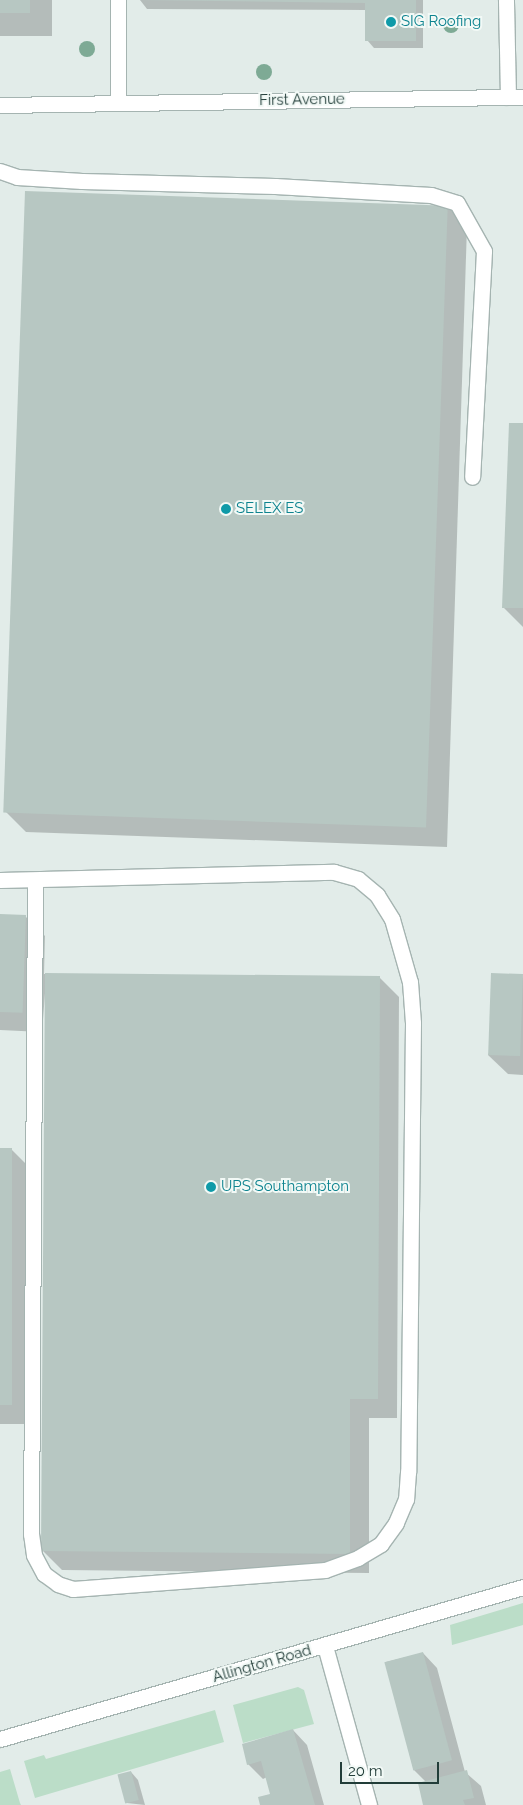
<!DOCTYPE html>
<html>
<head>
<meta charset="utf-8">
<style>
	body { margin:0 }
	#map { position:relative; width:523px; height:1805px; overflow:hidden; background:#e2ece9; font-family:Raleway,sans-serif }
	div>[style] { position:absolute }
	[style*='--x'] { left:calc(var(--x)*1px); top:calc(var(--y)*1px); width:calc(var(--w)*1px); rotate:calc(var(--a)*1deg) }
	.green>* { inset:0; background:#bbddc8 }
	.shadow>* { inset:0; background:#0003; transform-origin:0 0 }
	.building>* { inset:0; background:#b7c7c2; transform-origin:0 0 }
	.roads { filter:drop-shadow(1px 0 #a5b4b1) drop-shadow(-1px 0 #a5b4b1) drop-shadow(0 1px #a5b4b1) drop-shadow(0 -1px #a5b4b1) }
	.service>* { height:15px; margin:-7.5px; padding:0 7.5px; transform-origin:7.5px; border-radius:7.5px; background:#fff }
	.minor>* { height:15px; margin:-7.5px; padding:0 7.5px; transform-origin:7.5px; border-radius:7.5px; background:#fff }
	.trees>* { width:16px; height:16px; margin:-8px; border-radius:50%; background:#7eaa95 }
	.dots>* { width:14px; height:14px; translate:-50% -50%; box-sizing:border-box; border:2px solid #f2f9f6; border-radius:50% }
	span { translate:-50% -50%; white-space:nowrap; text-align:center; line-height:1.15; -webkit-text-stroke:4px #f2f9f6; paint-order:stroke }
	.culture-label { font-size:15px; color:#0d838f }
	.left { translate:0 -50%; text-align:left }
	.street-label { font-size:15px; color:#223d39 }
	.scale { position:absolute; left:340px; top:1762px; width:99px; height:22px; box-sizing:border-box; border:2px solid #223d39; border-top:0; padding-left:6px; font-size:15px; line-height:18px; white-space:nowrap; color:#223d39; -webkit-text-stroke:4px #f2f9f6; paint-order:stroke }
</style>
</head>
<body>
<div id="map">
	<div class="green">
		<div style="clip-path:polygon(523px 1603px,523px 1625px,452px 1645px,450px 1625px)"></div>
		<div style="clip-path:polygon(298px 1687px,304px 1690px,314px 1724px,243px 1743px,233px 1705px)"></div>
		<div style="clip-path:polygon(215px 1710px,224px 1742px,35px 1798px,24px 1761px,44px 1755px,46px 1759px)"></div>
		<div style="clip-path:polygon(10px 1769px,20px 1803px,21px 1805px,0 1805px,0 1772px)"></div>
	</div>
	<div class="shadow">
		<div style="left:0;top:0;width:52px;height:36px"></div>
		<div style="clip-path:polygon(140px 0,423px 0,423px 48px,374px 48px,367px 40px,367px 10px,147px 9px)"></div>
		<div style="clip-path:polygon(448px 207px,467px 226px,447px 847px,26px 832px,6px 812px)"></div>
		<div style="clip-path:polygon(523px 425px,523px 627px,503px 607px)"></div>
		<div style="clip-path:polygon(0 915px,25px 916px,45px 936px,44px 974px,379px 977px,399px 997px,397px 1418px,369px 1418px,369px 1573px,62px 1570px,42px 1550px,46px 981px,42px 1032px,0 1030px)"></div>
		<div style="clip-path:polygon(523px 976px,523px 1075px,508px 1074px,488px 1055px)"></div>
		<div style="clip-path:polygon(0 1150px,12px 1150px,31px 1169px,32px 1424px,0 1424px)"></div>
		<div style="clip-path:polygon(423px 1653px,437px 1668px,465px 1772px,481px 1786px,486px 1805px,425px 1805px,426px 1782px,414px 1770px,386px 1662px)"></div>
		<div style="clip-path:polygon(293px 1730px,307px 1745px,324px 1805px,261px 1805px,271px 1795px,267px 1777px,263px 1779px,248px 1764px)"></div>
		<div style="clip-path:polygon(131px 1772px,138px 1780px,145px 1805px,127px 1803px)"></div>
	</div>
	<div class="building">
		<div style="left:0;top:0;width:30px;height:13px"></div>
		<div style="clip-path:polygon(138px 0,416px 0,416px 41px,365px 41px,365px 3px)"></div>
		<div style="left:25px;top:191px;width:423px;height:622px;rotate:2deg"></div>
		<div style="clip-path:polygon(509px 423px,523px 423px,523px 608px,502px 608px)"></div>
		<div style="left:0;top:914px;width:26px;height:98px;rotate:2deg"></div>
		<div style="clip-path:polygon(45px 973px,380px 976px,378px 1399px,350px 1399px,350px 1554px,41px 1551px)"></div>
		<div style="left:491px;top:973px;width:32px;height:82px;rotate:2deg"></div>
		<div style="left:0;top:1148px;width:12px;height:257px"></div>
		<div style="left:423px;top:1652px;width:112px;height:40px;rotate:75deg"></div>
		<div style="clip-path:polygon(293px 1729px,315px 1805px,260px 1805px,258px 1797px,270px 1794px,261px 1761px,247px 1765px,242px 1744px)"></div>
		<div style="clip-path:polygon(467px 1770px,474px 1798px,463px 1800px,465px 1805px,423px 1805px,418px 1783px)"></div>
		<div style="left:131px;top:1771px;width:30px;height:14px;rotate:75deg"></div>
	</div>
	<div class="roads">
		<div class="service">
			<div style="--x:508;--y:97;--w:15;--a:0"></div>
			<div style="--x:118;--y:103;--w:103;--a:-90"></div>
			<div style="--x:0;--y:171;--w:18;--a:19"></div>
			<div style="--x:17;--y:177;--w:65;--a:3.5"></div>
			<div style="--x:82;--y:181;--w:193;--a:1.5"></div>
			<div style="--x:275;--y:186;--w:156;--a:3.3"></div>
			<div style="--x:431;--y:195;--w:27;--a:17"></div>
			<div style="--x:457;--y:203;--w:55;--a:60.6"></div>
			<div style="--x:484;--y:251;--w:226;--a:93"></div>
			<div style="--x:0;--y:880;--w:334;--a:-1.4"></div>
			<div style="--x:334;--y:872;--w:25;--a:16"></div>
			<div style="--x:358;--y:879;--w:25;--a:40"></div>
			<div style="--x:377;--y:895;--w:28;--a:58"></div>
			<div style="--x:392;--y:919;--w:66;--a:74.1"></div>
			<div style="--x:410;--y:982;--w:41;--a:85.8"></div>
			<div style="--x:413;--y:1023;--w:449;--a:90.6"></div>
			<div style="--x:408;--y:1472;--w:27;--a:94"></div>
			<div style="--x:406;--y:1499;--w:26;--a:113"></div>
			<div style="--x:396;--y:1523;--w:26;--a:126"></div>
			<div style="--x:381;--y:1544;--w:27;--a:149"></div>
			<div style="--x:358;--y:1558;--w:35;--a:160"></div>
			<div style="--x:325;--y:1570;--w:253;--a:175.7"></div>
			<div style="--x:73;--y:1589;--w:16;--a:-162"></div>
			<div style="--x:58;--y:1584;--w:17;--a:-144"></div>
			<div style="--x:44;--y:1574;--w:21;--a:-118"></div>
			<div style="--x:34;--y:1555;--w:21;--a:-98"></div>
			<div style="--x:31;--y:1534;--w:654;--a:-89.65"></div>
		</div>
		<div class="minor">
			<div style="--x:0;--y:105;--w:508;--a:-0.9"></div>
			<div style="--x:508;--y:97;--w:97;--a:-91.2"></div>
			<div style="--x:325;--y:1646;--w:165;--a:74.5"></div>
			<div style="--x:0;--y:1739;--w:545;--a:-16.21"></div>
		</div>
	</div>
	<div class="trees">
		<div style="left:451px;top:25px"></div>
		<div style="left:87px;top:49px"></div>
		<div style="left:264px;top:72px"></div>
	</div>
	<div class="dots">
		<div style="left:391px;top:22px;background:#0f9aa8"></div>
		<div style="left:226px;top:509px;background:#0f9aa8"></div>
		<div style="left:211px;top:1187px;background:#0f9aa8"></div>
	</div>
	<div class="culture-label">
		<span class="left" style="left:401px;top:22px">SIG Roofing</span>
		<span class="left" style="left:236px;top:509px">SELEX ES</span>
		<span class="left" style="left:221px;top:1187px">UPS Southampton</span>
	</div>
	<div class="street-label">
		<span style="left:302px;top:100px;rotate:-1deg">First Avenue</span>
		<span style="left:262px;top:1664px;rotate:-16deg">Allington Road</span>
	</div>
	<div class="scale">20 m</div>
</div>
</body>
</html>
